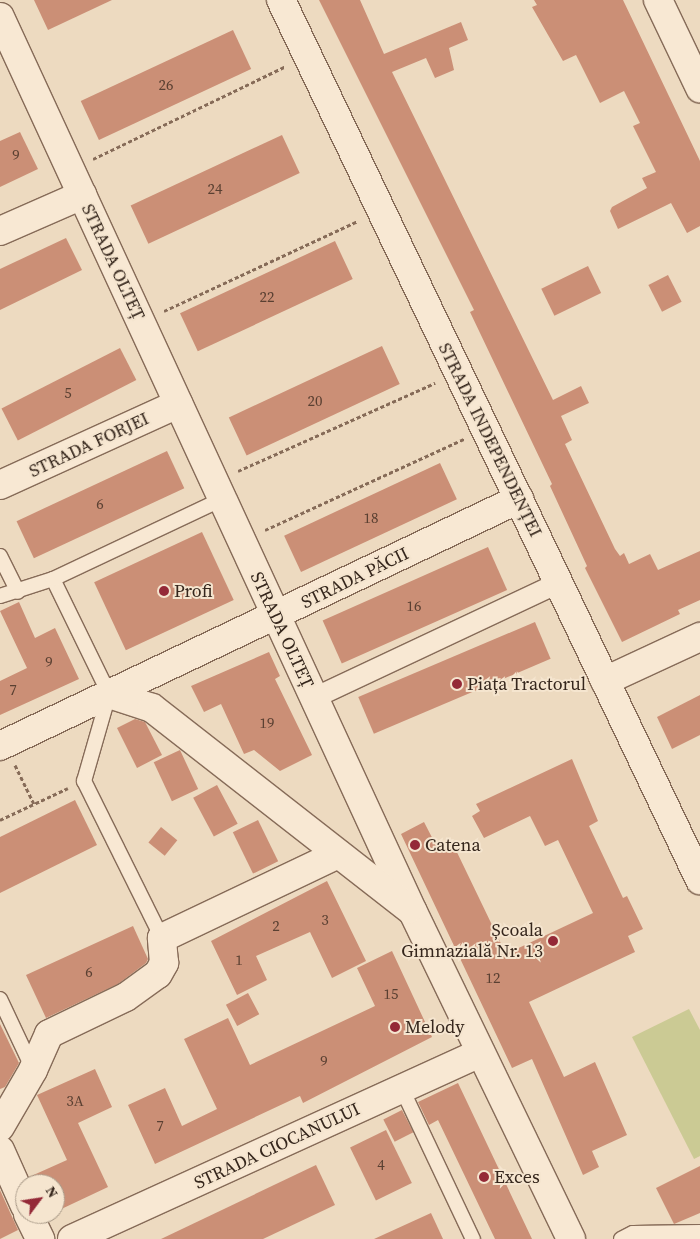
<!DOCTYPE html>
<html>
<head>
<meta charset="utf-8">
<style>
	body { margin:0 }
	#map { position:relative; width:700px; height:1239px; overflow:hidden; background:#eddac0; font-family:"Source Serif 4",serif }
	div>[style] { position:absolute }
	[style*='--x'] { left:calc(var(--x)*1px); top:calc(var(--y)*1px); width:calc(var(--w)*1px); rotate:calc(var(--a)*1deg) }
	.green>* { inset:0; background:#cbca94 }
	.building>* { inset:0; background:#cb8f76; transform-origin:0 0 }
	.path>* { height:3px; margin-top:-1.5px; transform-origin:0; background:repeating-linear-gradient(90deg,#866b58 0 4px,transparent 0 6.5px) }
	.roads { filter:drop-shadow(1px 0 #866b58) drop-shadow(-1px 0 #866b58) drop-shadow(0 1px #866b58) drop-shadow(0 -1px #866b58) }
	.service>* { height:14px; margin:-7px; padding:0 7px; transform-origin:7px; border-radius:7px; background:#f8e8d3 }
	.pedestrian>* { height:20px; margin:-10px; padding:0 10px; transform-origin:10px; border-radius:10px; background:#f8e8d3 }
	.minor>* { height:28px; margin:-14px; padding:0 14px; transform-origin:14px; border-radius:14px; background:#f8e8d3 }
	.secondary>* { height:28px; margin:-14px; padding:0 14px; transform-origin:14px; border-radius:14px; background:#f8e8d3 }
	.dots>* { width:14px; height:14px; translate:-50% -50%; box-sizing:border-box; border:2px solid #f5e5cf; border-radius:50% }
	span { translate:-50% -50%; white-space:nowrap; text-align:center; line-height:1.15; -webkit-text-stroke:4px #f5e5cf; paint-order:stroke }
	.number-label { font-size:15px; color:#5a4032 }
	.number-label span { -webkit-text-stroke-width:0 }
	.street-label { font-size:18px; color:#35261c }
	.poi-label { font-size:18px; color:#35261c }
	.left { translate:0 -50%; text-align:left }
	.right { translate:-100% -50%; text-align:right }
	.north { position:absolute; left:15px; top:1174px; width:50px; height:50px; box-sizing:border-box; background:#f5e5cf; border:1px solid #a89987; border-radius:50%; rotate:59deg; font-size:14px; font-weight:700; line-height:20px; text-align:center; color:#35261c }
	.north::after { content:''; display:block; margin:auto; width:18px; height:22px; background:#942937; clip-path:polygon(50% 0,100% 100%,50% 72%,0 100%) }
</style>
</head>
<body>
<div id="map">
	<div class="green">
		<div style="clip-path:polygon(689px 1009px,700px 1030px,700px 1156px,694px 1159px,632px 1037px)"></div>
	</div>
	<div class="building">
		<div style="clip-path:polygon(34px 0,112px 0,48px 30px)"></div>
		<div style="clip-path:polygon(319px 0,360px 0,384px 54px,461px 22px,468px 40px,449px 48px,454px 70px,435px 78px,426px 58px,392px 72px,553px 400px,581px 386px,589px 403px,561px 416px,572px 440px,565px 444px,615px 549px,620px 556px,624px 553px,629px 564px,650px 554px,658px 570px,700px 551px,700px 600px,678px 610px,680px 614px,622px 642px,585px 568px,587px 566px,550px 486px,552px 484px,470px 312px,474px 310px)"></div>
		<div style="clip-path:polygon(534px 0,623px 0,700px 161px,700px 226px,687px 233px,671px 203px,618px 229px,610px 211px,612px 207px,647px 188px,642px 178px,656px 172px,633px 126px,640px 123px,624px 91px,600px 103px,576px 55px,563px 61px,532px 7px,537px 5px)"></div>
		<div style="left:233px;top:30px;width:43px;height:168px;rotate:65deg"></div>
		<div style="clip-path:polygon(20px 132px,38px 169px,0 187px,0 141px)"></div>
		<div style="left:282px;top:135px;width:42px;height:167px;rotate:65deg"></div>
		<div style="clip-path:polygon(66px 238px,82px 270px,0 310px,0 269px)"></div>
		<div style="left:335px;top:241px;width:42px;height:171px;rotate:65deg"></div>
		<div style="left:588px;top:266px;width:30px;height:52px;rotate:64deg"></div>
		<div style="left:668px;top:275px;width:30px;height:22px;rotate:63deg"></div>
		<div style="left:382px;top:346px;width:42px;height:169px;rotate:65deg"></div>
		<div style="left:120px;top:348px;width:36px;height:133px;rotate:63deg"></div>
		<div style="left:167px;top:451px;width:41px;height:166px;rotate:65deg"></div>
		<div style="left:440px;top:463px;width:40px;height:172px;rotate:65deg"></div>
		<div style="left:202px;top:532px;width:75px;height:119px;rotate:65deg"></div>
		<div style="left:488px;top:547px;width:47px;height:181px;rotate:66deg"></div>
		<div style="clip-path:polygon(19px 602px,35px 638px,55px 628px,79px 679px,0 715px,0 681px,27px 668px,0 611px)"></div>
		<div style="left:535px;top:622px;width:40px;height:192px;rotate:67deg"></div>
		<div style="clip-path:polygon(269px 652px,280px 676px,275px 679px,312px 755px,280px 771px,254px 750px,244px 754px,221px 704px,204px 712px,191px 686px)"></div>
		<div style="clip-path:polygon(700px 695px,700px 735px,672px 749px,657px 717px)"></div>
		<div style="clip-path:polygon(135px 719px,145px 722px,162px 755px,137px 768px,117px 728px)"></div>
		<div style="left:180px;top:750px;width:43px;height:29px;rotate:65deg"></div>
		<div style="clip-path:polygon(572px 759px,598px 821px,589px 826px,623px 898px,627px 896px,643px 929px,628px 936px,635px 952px,529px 1002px,564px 1077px,595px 1062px,627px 1135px,592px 1151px,599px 1167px,583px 1175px,532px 1059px,512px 1068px,401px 834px,424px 822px,439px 851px,453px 844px,506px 954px,593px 913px,558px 840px,545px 846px,530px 816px,484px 838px,472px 816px,480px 811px,476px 804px)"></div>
		<div style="left:217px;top:785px;width:44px;height:27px;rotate:62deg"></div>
		<div style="clip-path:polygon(75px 800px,97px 845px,0 893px,0 837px)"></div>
		<div style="left:258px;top:820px;width:46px;height:28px;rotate:64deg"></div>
		<div style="left:161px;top:827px;width:21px;height:20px;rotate:39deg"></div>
		<div style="clip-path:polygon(327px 881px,366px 961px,332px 978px,310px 932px,256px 956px,267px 980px,237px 995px,211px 941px)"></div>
		<div style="clip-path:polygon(133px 926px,148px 959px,146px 963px,118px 984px,46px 1018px,26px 975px)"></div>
		<div style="clip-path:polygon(392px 951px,432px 1037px,303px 1103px,300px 1096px,155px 1164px,128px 1105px,165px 1088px,182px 1126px,217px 1109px,184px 1039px,228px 1018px,250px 1065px,375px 1006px,357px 968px)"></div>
		<div style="left:248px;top:993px;width:24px;height:25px;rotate:62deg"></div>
		<div style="clip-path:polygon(0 1024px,19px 1063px,5px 1087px,0 1089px)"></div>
		<div style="clip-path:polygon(95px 1069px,112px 1107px,78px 1123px,108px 1187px,55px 1212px,55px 1184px,32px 1184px,29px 1177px,67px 1160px,37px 1095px)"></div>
		<div style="clip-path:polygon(458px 1083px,532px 1239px,495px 1239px,438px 1120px,429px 1125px,418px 1102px)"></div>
		<div style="left:402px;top:1110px;width:25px;height:21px;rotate:63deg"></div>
		<div style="left:386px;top:1130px;width:59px;height:40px;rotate:64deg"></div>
		<div style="clip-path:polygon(316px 1165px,335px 1205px,263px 1239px,161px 1239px)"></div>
		<div style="clip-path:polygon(700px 1166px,700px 1213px,674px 1224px,656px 1188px)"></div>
		<div style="clip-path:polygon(0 1190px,18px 1230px,0 1239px)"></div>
		<div style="clip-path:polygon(431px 1213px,443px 1239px,374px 1239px)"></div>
	</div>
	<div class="path">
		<div style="--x:93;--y:159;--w:214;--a:-25.7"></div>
		<div style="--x:164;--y:311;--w:214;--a:-24.9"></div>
		<div style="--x:238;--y:471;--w:216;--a:-24.1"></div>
		<div style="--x:265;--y:530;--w:219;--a:-24.6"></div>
		<div style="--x:15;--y:765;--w:43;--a:64"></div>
		<div style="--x:0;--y:820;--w:75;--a:-25.2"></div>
	</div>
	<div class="roads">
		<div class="service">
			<div style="--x:0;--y:556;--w:40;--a:63.4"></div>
			<div style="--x:53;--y:579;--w:128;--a:64"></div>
			<div style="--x:109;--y:694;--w:91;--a:106"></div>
			<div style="--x:84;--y:781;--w:175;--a:63.6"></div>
			<div style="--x:0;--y:596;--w:56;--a:-17.8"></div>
			<div style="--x:53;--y:579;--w:187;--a:-25.3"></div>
			<div style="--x:0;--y:999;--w:77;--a:64.8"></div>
			<div style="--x:402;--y:1089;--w:166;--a:64.7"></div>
			<div style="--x:621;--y:1239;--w:13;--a:-27"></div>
			<div style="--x:633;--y:1233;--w:67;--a:-0.9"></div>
		</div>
		<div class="pedestrian">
			<div style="--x:314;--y:698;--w:270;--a:-25.2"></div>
		</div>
		<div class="minor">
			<div style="--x:658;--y:0;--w:98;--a:64.5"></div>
			<div style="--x:0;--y:17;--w:986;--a:65.23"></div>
			<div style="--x:413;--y:912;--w:363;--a:64.2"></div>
			<div style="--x:0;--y:231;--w:90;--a:-23.7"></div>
			<div style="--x:0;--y:485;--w:196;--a:-24.5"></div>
			<div style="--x:605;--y:681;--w:105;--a:-24.9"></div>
			<div style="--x:109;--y:694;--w:45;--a:18"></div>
			<div style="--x:152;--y:708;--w:326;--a:38"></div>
			<div style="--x:0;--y:746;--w:575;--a:-25.45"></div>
			<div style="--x:0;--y:1127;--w:66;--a:-59.9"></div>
			<div style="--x:33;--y:1070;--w:39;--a:-66"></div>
			<div style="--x:49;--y:1034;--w:85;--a:-25.7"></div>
			<div style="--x:126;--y:997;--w:39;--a:-36"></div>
			<div style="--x:158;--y:974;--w:13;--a:-61"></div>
			<div style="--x:164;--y:963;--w:25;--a:-95"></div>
			<div style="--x:162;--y:938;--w:195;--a:-25.5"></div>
			<div style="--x:0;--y:1150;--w:61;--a:65.9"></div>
			<div style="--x:28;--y:1214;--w:28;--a:64"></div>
			<div style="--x:72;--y:1239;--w:449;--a:-24.5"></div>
		</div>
		<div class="secondary">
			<div style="--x:281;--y:0;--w:975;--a:64.54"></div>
		</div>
	</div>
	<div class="dots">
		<div style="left:164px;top:591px;background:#942937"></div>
		<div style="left:457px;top:684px;background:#942937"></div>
		<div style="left:415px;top:845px;background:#942937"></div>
		<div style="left:553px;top:941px;background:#942937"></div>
		<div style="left:395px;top:1027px;background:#942937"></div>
		<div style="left:484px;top:1177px;background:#942937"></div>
	</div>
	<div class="number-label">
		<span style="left:166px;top:85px">26</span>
		<span style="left:16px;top:155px">9</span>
		<span style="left:215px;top:189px">24</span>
		<span style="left:267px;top:297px">22</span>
		<span style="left:68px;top:393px">5</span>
		<span style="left:315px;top:401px">20</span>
		<span style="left:100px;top:504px">6</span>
		<span style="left:371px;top:518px">18</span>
		<span style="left:414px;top:606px">16</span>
		<span style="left:49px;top:662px">9</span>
		<span style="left:13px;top:690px">7</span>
		<span style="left:267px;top:723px">19</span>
		<span style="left:325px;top:920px">3</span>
		<span style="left:276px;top:926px">2</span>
		<span style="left:239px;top:960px">1</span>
		<span style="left:89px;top:972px">6</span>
		<span style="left:493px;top:978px">12</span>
		<span style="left:391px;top:994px">15</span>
		<span style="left:324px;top:1061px">9</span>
		<span style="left:75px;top:1101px">3A</span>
		<span style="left:160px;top:1126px">7</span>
		<span style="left:381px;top:1165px">4</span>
	</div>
	<div class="street-label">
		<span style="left:113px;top:262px;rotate:65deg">STRADA OLTEȚ</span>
		<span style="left:490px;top:440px;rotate:64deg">STRADA INDEPENDENȚEI</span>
		<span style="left:89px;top:445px;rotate:-25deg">STRADA FORJEI</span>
		<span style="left:355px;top:578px;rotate:-26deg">STRADA PĂCII</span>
		<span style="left:282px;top:630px;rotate:65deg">STRADA OLTEȚ</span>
		<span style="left:277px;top:1146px;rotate:-25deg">STRADA CIOCANULUI</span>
	</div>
	<div class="poi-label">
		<span class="left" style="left:174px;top:591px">Profi</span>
		<span class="left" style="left:467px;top:684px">Piața Tractorul</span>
		<span class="left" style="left:425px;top:845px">Catena</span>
		<span class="right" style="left:543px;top:941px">Școala<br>Gimnazială Nr. 13</span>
		<span class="left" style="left:405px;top:1027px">Melody</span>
		<span class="left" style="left:494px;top:1177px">Exces</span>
	</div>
	<div class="north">N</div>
</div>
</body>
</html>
